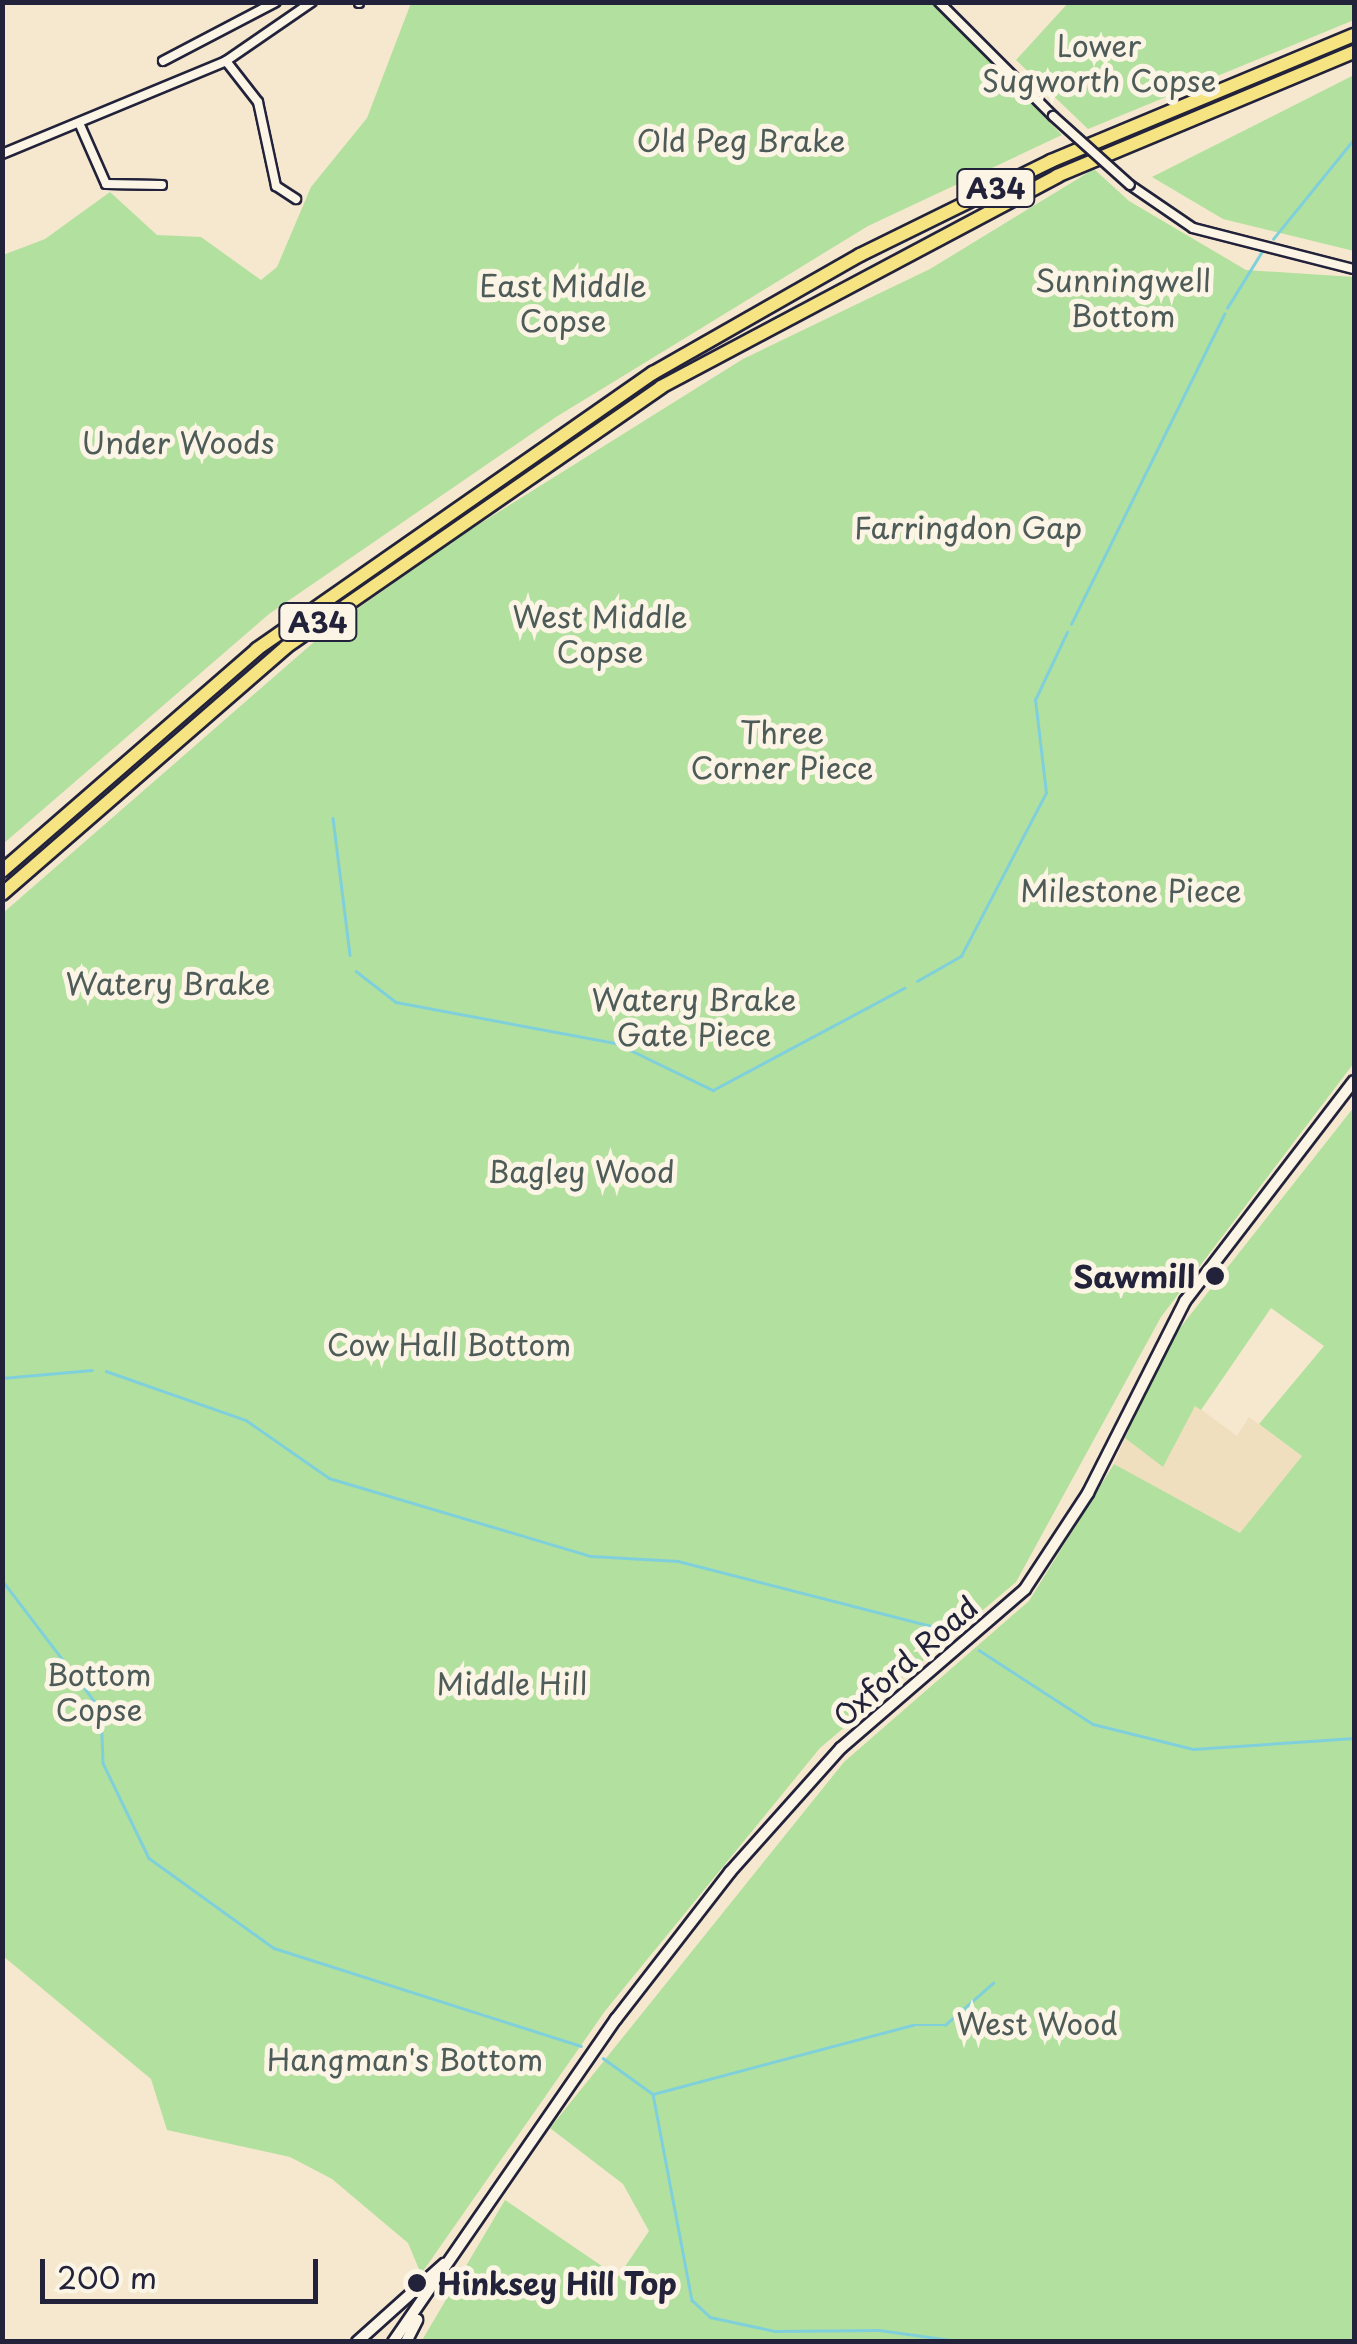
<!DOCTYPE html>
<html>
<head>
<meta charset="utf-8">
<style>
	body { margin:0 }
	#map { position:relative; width:1357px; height:2344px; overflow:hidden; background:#f5e8ce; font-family:"Playpen Sans",sans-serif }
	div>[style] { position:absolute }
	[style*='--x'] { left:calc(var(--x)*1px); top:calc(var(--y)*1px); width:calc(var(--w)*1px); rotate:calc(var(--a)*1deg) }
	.built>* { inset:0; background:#f0dfbe }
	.green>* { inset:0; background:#b2e09e }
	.stream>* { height:2.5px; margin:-1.25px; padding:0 1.25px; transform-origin:1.25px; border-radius:1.25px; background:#80d0dc }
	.roads { filter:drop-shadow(2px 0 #22223b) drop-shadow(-2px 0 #22223b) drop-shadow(0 2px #22223b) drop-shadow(0 -2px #22223b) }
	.minor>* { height:8px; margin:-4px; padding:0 4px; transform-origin:4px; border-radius:4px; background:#fcf5e5 }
	.tertiary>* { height:10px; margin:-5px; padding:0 5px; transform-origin:5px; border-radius:5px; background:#fcf5e5 }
	.trunk>* { height:12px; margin:-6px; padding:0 6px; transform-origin:6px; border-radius:6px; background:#f6e381 }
	.bridges { filter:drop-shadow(2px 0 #22223b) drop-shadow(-2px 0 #22223b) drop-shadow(0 2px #22223b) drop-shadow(0 -2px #22223b) }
	.minor-bridge>* { height:8px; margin:-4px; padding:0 4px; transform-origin:4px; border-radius:4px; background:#fcf5e5 }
	.dots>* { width:28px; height:28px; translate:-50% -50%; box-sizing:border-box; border:5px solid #fcf5e5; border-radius:50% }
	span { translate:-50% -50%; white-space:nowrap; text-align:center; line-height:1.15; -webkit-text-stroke:10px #fcf5e5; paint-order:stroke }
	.shield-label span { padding:2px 8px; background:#fcf5e5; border:2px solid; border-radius:8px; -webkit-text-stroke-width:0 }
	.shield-label { font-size:28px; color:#22223b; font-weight:700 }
	.park-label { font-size:30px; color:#4d5b59 }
	.poi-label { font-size:30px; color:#22223b; font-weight:700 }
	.right { translate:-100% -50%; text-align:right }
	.left { translate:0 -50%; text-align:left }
	.street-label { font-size:30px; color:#22223b }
	.frame { position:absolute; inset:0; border:5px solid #22223b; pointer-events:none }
	.scale { position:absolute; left:40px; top:2259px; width:278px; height:45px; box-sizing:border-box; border:5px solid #22223b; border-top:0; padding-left:12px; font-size:30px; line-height:35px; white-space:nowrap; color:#22223b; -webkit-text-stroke:8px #fcf5e5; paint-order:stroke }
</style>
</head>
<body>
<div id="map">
	<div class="built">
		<div style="clip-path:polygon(1195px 1405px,1237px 1436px,1249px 1417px,1302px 1456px,1240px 1534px,1114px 1464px,1125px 1438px,1163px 1466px)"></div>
	</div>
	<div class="green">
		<div style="clip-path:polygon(1069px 2px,1354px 3px,1354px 20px,1088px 129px,1016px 60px)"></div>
		<div style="clip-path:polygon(411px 3px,932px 3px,1062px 135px,868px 226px,556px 417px,269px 614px,3px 844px,3px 255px,45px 239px,110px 192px,157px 235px,201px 237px,261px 280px,277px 267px,311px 187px,367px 118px)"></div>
		<div style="clip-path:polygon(1354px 75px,1354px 251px,1223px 219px,1152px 177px)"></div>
		<div style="clip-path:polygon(1094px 169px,1129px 201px,1246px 270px,1354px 277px,1354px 1063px,1161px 1317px,1016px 1582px,820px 1748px,605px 2011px,421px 2274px,408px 2243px,332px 2179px,290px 2157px,167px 2130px,151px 2079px,3px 1956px,3px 913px,329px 629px,457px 538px,743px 359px,930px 269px)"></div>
		<div style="clip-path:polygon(1354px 1107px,1354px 2341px,421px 2342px,505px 2200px,618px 2277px,649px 2231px,623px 2184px,550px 2128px,844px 1762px,1029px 1601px,1114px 1464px,1240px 1533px,1302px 1456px,1259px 1424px,1324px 1346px,1271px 1308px,1201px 1410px,1195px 1406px,1163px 1467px,1125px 1438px,1168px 1343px)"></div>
	</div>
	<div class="stream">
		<div style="--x:1273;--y:239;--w:129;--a:-51"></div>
		<div style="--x:1227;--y:308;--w:65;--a:-58.3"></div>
		<div style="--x:1071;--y:624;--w:346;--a:-63.7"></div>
		<div style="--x:333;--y:818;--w:138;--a:82.9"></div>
		<div style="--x:356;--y:971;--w:51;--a:37.8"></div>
		<div style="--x:396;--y:1002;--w:224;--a:10.6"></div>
		<div style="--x:616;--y:1043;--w:108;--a:25.9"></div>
		<div style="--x:713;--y:1090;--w:217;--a:-28.1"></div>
		<div style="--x:917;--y:981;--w:51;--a:-29.6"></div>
		<div style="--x:961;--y:956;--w:184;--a:-62.5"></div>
		<div style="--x:1046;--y:793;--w:94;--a:-96.7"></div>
		<div style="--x:1035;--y:700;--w:75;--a:-64.8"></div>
		<div style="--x:106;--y:1371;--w:148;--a:19.3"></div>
		<div style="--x:246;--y:1420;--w:101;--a:34.9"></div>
		<div style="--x:329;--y:1478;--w:273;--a:16.6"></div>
		<div style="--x:591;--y:1556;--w:87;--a:3.3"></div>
		<div style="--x:678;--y:1561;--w:282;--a:14.4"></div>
		<div style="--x:2;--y:1378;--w:90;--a:-5.1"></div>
		<div style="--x:2;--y:1580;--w:163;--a:52.7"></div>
		<div style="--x:101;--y:1710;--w:53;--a:87.8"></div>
		<div style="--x:103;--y:1763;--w:106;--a:64.2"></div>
		<div style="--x:149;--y:1858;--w:154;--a:35.8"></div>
		<div style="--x:274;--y:1948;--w:322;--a:17.7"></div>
		<div style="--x:979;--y:1650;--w:136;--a:33"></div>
		<div style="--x:1093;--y:1724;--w:103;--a:14"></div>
		<div style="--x:1193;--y:1749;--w:161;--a:-3.9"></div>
		<div style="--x:603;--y:2058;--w:62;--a:35.8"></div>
		<div style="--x:653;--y:2094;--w:269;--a:-14.9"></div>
		<div style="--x:913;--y:2025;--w:32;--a:0"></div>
		<div style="--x:945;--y:2025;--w:64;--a:-41.2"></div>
		<div style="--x:653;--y:2094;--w:210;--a:79.3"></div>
		<div style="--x:692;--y:2300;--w:25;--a:43"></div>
		<div style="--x:710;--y:2317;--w:66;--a:12.2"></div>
		<div style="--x:775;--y:2331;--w:104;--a:-0.6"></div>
		<div style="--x:879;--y:2330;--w:88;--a:7.9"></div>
	</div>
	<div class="roads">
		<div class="minor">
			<div style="--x:939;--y:2;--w:161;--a:45"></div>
			<div style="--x:359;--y:3;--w:1;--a:-90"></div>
			<div style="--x:163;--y:61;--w:127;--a:-27.6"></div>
			<div style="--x:226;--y:61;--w:52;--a:52"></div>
			<div style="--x:258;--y:102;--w:86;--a:77.9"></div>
			<div style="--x:276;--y:186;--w:24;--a:33"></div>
			<div style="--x:80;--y:125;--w:64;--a:66.2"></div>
			<div style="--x:106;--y:184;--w:56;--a:1"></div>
			<div style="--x:2;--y:154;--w:243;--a:-22.5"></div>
			<div style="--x:226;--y:61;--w:104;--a:-34.5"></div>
			<div style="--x:1130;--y:185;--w:76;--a:34.3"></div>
			<div style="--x:1193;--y:228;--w:166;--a:14.3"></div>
		</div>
		<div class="tertiary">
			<div style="--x:357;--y:2342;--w:117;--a:-41.9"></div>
			<div style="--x:393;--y:2342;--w:393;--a:-55.4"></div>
			<div style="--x:616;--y:2019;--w:186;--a:-52.2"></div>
			<div style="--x:730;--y:1872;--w:166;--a:-48.2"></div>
			<div style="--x:841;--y:1748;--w:243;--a:-40.8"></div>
			<div style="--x:1025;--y:1589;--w:115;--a:-56.7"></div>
			<div style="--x:1088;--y:1493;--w:215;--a:-63.2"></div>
			<div style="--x:1185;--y:1301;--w:277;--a:-52.5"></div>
			<div style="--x:406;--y:2342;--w:25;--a:-63"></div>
		</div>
		<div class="trunk">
			<div style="--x:2;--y:871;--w:338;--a:-41"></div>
			<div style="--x:257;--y:649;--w:483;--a:-34.9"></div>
			<div style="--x:653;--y:373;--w:238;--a:-29.7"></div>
			<div style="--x:860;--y:255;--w:213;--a:-26.2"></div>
			<div style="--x:1051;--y:161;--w:328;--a:-22.6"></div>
			<div style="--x:2;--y:894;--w:376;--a:-41"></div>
			<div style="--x:286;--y:647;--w:456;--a:-34.7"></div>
			<div style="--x:661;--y:387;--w:449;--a:-28"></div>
			<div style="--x:1057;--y:176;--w:322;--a:-22.7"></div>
		</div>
	</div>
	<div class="bridges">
		<div class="minor-bridge">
			<div style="--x:1053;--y:116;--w:103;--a:41.9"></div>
		</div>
	</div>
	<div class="dots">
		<div style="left:1215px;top:1276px;background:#22223b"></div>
		<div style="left:417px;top:2283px;background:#22223b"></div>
	</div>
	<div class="shield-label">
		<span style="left:996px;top:188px">A34</span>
		<span style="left:318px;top:622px">A34</span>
	</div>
	<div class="park-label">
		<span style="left:1099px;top:62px">Lower<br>Sugworth Copse</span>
		<span style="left:741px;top:140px">Old Peg Brake</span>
		<span style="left:1123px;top:297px">Sunningwell<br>Bottom</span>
		<span style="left:563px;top:302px">East Middle<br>Copse</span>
		<span style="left:178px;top:442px">Under Woods</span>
		<span style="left:968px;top:527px">Farringdon Gap</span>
		<span style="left:600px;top:633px">West Middle<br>Copse</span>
		<span style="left:782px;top:749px">Three<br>Corner Piece</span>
		<span style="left:1131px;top:890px">Milestone Piece</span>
		<span style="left:168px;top:983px">Watery Brake</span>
		<span style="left:694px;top:1016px">Watery Brake<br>Gate Piece</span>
		<span style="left:581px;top:1171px">Bagley Wood</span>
		<span style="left:449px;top:1344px">Cow Hall Bottom</span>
		<span style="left:99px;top:1691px">Bottom<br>Copse</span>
		<span style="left:512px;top:1683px">Middle Hill</span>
		<span style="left:1037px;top:2023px">West Wood</span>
		<span style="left:405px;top:2059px">Hangman's Bottom</span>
	</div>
	<div class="poi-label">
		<span class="right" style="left:1195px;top:1276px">Sawmill</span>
		<span class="left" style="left:437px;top:2283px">Hinksey Hill Top</span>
	</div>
	<div class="street-label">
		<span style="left:905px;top:1661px;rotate:-41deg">Oxford Road</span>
	</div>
	<div class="frame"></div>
	<div class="scale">200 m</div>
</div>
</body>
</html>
